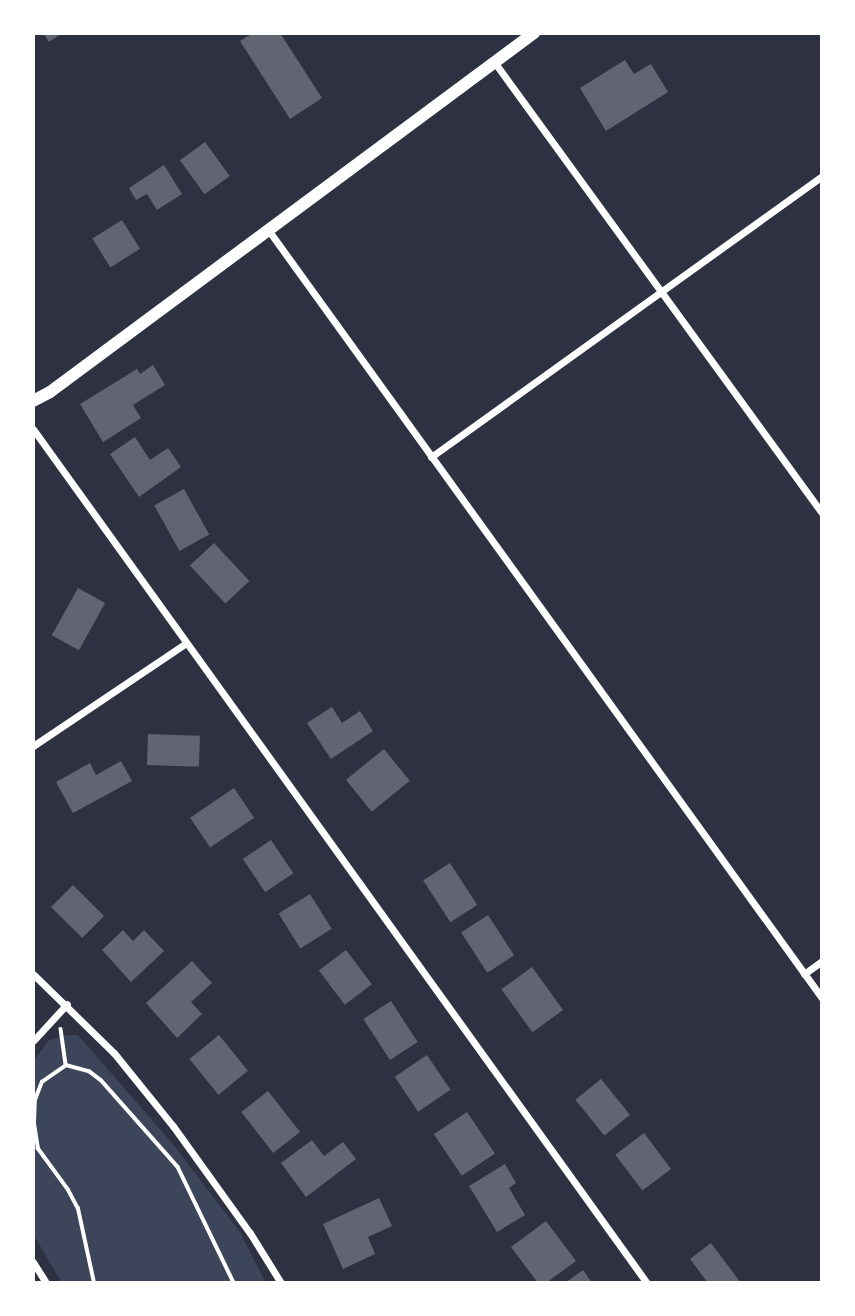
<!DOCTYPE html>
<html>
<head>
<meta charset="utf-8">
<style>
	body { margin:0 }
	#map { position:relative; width:855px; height:1316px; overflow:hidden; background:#2d3142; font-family:Quicksand,sans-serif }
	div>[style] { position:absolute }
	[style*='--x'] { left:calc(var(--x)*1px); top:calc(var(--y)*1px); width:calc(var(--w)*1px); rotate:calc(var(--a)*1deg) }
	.green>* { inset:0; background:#3c4559 }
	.building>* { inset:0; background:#626471; transform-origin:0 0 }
	.path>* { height:3.5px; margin:-1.75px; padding:0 1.75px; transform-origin:1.75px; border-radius:1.75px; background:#fff }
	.minor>* { height:7px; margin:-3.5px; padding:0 3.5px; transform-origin:3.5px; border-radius:3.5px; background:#fff }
	.secondary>* { height:12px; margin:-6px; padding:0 6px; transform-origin:6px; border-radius:6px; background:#fff }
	span { translate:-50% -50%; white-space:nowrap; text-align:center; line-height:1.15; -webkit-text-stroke:6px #fff; paint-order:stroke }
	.frame { position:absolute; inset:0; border:35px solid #fff; pointer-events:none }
</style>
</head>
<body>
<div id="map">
	<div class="green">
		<div style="clip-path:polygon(67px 1035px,78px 1035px,172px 1143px,240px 1232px,266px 1283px,62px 1283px,33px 1234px,33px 1062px,49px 1040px)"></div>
	</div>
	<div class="building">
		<div style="clip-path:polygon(43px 33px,62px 33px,49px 42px)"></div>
		<div style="clip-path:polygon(253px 33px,280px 33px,322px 98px,290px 119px,240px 41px)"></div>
		<div style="clip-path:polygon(625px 60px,634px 74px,651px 64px,668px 92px,606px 131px,580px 88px)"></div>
		<div style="left:205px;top:142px;width:42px;height:31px;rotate:54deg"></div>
		<div style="clip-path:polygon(164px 165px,182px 194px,157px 210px,147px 194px,136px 200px,129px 188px)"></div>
		<div style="left:122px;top:220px;width:34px;height:35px;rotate:58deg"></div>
		<div style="clip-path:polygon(153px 365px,165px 385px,133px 405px,141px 418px,103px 442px,80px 404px,137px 369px,140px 374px)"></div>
		<div style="clip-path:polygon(135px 437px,150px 460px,168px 448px,181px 467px,139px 497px,110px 454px)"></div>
		<div style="left:184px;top:489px;width:52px;height:34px;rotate:61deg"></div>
		<div style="left:214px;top:543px;width:52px;height:33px;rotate:47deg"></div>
		<div style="left:78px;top:588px;width:31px;height:54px;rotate:29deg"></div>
		<div style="clip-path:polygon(332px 707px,342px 723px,360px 711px,373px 731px,331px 759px,307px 723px)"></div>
		<div style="left:148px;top:734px;width:52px;height:31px;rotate:2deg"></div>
		<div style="left:384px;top:749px;width:41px;height:49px;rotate:51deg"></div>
		<div style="clip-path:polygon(121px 761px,132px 781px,73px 813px,56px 782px,90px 763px,96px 775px)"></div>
		<div style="left:234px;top:788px;width:36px;height:53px;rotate:56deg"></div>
		<div style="left:271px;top:840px;width:40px;height:34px;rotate:56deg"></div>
		<div style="left:450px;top:863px;width:50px;height:32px;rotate:57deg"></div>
		<div style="left:73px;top:885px;width:44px;height:31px;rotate:45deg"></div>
		<div style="left:310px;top:894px;width:41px;height:37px;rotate:58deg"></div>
		<div style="left:488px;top:915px;width:48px;height:32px;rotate:57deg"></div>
		<div style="clip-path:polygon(123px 930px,133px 941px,144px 930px,164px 951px,131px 982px,102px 950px)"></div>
		<div style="left:346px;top:950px;width:43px;height:34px;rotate:53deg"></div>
		<div style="clip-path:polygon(192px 961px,212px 983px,191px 1002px,202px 1014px,177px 1038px,146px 1003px)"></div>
		<div style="left:532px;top:967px;width:53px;height:38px;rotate:54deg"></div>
		<div style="left:391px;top:1001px;width:49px;height:33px;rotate:57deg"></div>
		<div style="left:219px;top:1035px;width:46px;height:38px;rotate:51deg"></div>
		<div style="left:427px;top:1055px;width:42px;height:39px;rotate:56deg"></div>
		<div style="left:601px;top:1079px;width:46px;height:33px;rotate:51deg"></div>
		<div style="left:268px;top:1091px;width:52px;height:34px;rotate:52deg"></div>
		<div style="left:467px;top:1112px;width:50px;height:40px;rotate:56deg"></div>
		<div style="left:644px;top:1133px;width:45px;height:36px;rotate:53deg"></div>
		<div style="clip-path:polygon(312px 1140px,324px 1156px,343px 1142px,356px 1159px,306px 1197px,281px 1163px)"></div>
		<div style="clip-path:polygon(505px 1164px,516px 1183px,509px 1188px,525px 1215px,497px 1232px,469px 1186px)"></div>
		<div style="clip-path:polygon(379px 1198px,392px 1226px,368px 1237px,375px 1254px,343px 1269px,323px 1224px)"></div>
		<div style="clip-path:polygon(546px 1221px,576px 1261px,546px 1283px,538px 1283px,511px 1247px)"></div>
		<div style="clip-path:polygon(711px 1243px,741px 1283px,708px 1283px,690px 1259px)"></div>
		<div style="clip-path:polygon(583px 1270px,592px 1283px,565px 1283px)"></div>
	</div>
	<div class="path">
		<div style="--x:61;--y:1029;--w:36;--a:82"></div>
		<div style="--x:94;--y:1283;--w:76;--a:-102.2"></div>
		<div style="--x:78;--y:1209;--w:21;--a:-118"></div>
		<div style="--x:68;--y:1190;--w:51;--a:-126.2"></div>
		<div style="--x:38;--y:1149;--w:26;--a:-99"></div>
		<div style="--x:34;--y:1123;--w:23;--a:-88"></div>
		<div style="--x:35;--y:1100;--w:19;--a:-69"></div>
		<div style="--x:42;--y:1082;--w:29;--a:-35"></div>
		<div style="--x:66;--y:1065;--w:24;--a:15"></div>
		<div style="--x:89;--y:1071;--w:15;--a:37"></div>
		<div style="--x:101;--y:1080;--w:116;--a:48.5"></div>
		<div style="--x:178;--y:1167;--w:129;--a:64.2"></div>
	</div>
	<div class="minor">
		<div style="--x:495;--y:63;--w:556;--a:54"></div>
		<div style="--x:269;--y:231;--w:946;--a:54.21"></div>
		<div style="--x:33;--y:429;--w:1052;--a:54.29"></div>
		<div style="--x:431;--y:457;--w:481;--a:-35.7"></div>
		<div style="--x:33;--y:746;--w:183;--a:-33.9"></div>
		<div style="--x:33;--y:974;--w:113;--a:44.3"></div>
		<div style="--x:114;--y:1053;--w:94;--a:51.1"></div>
		<div style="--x:173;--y:1126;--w:132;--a:54.3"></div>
		<div style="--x:250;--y:1233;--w:59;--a:58.2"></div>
		<div style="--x:804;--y:974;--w:22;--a:-36"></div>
		<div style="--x:33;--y:1041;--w:50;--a:-47.4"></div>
		<div style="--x:33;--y:1262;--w:25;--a:58"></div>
	</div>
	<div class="secondary">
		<div style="--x:33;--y:401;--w:19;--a:-28"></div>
		<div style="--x:50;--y:392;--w:603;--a:-36.57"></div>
	</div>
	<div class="frame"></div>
</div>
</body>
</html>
